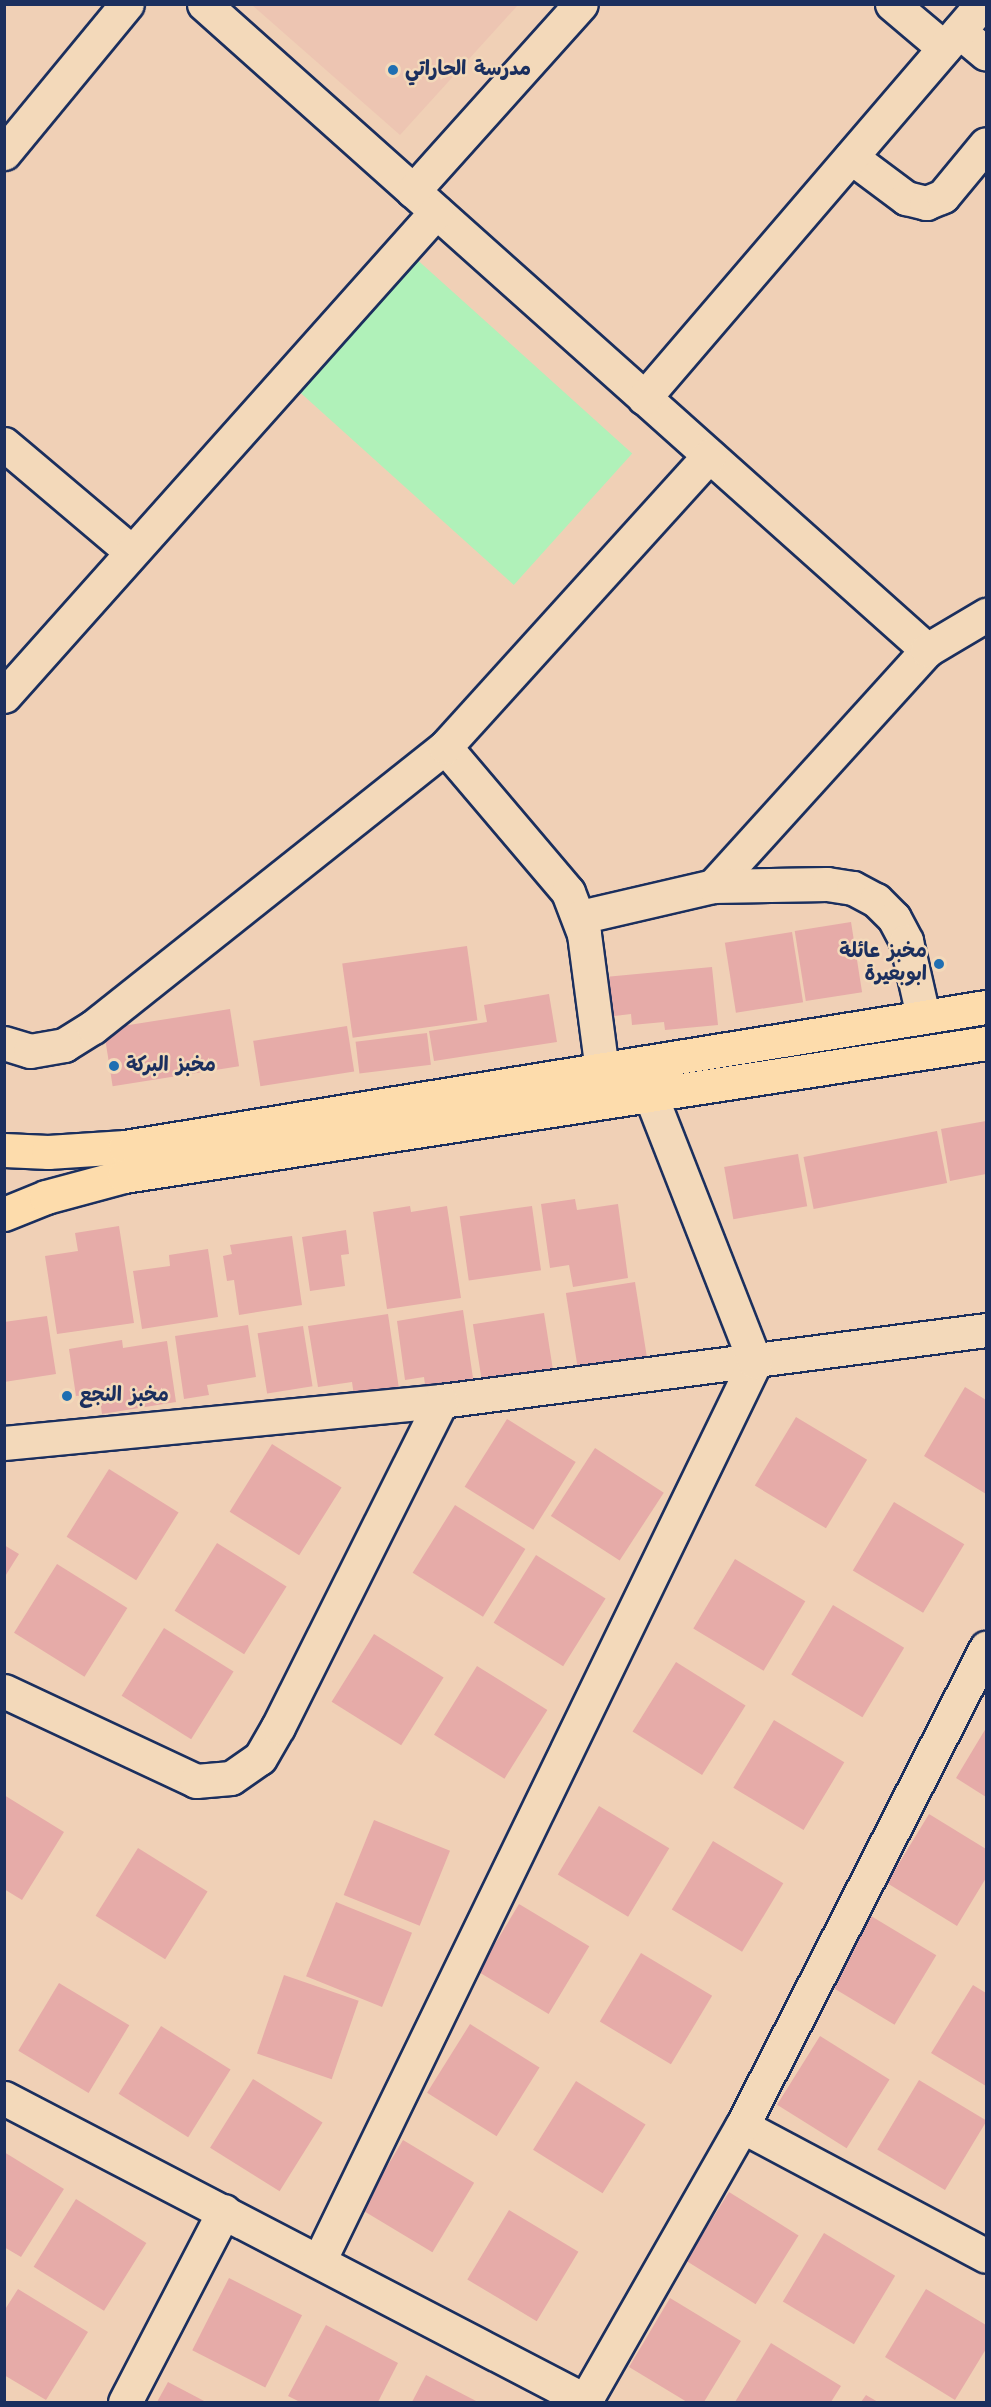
<!DOCTYPE html>
<html>
<head>
<meta charset="utf-8">
<style>
	body { margin:0 }
	#map { position:relative; width:991px; height:2407px; overflow:hidden; background:#f0d0b6; font-family:Kalam,"Playpen Sans Arabic",sans-serif }
	div>[style] { position:absolute }
	[style*='--x'] { left:calc(var(--x)*1px); top:calc(var(--y)*1px); width:calc(var(--w)*1px); rotate:calc(var(--a)*1deg) }
	.built>* { inset:0; background:#edc5b2 }
	.green>* { inset:0; background:#b0f1b9; transform-origin:0 0 }
	.building>* { inset:0; background:#e6aba8; transform-origin:0 0 }
	.roads { filter:drop-shadow(2px 0 #1b2f5e) drop-shadow(-2px 0 #1b2f5e) drop-shadow(0 2px #1b2f5e) drop-shadow(0 -2px #1b2f5e) }
	.minor>* { height:33px; margin:-16.5px; padding:0 16.5px; transform-origin:16.5px; border-radius:16.5px; background:#f3d9ba }
	.major>* { height:33px; margin:-16.5px; padding:0 16.5px; transform-origin:16.5px; border-radius:16.5px; background:#fddcac }
	.dots>* { width:16px; height:16px; translate:-50% -50%; box-sizing:border-box; border:3px solid #f3d9ba; border-radius:50% }
	span { translate:-50% -50%; white-space:nowrap; text-align:center; line-height:1.15; -webkit-text-stroke:5px #f3d9ba; paint-order:stroke }
	.poi-label { font-size:20px; color:#1b2f5e; font-weight:700 }
	.left { translate:0 -50%; text-align:left }
	.right { translate:-100% -50%; text-align:right }
	.frame { position:absolute; inset:0; border:6px solid #1b2f5e; pointer-events:none }
</style>
</head>
<body>
<div id="map">
	<div class="built">
		<div style="clip-path:polygon(252px 5px,518px 5px,400px 135px)"></div>
	</div>
	<div class="green">
		<div style="left:413px;top:256px;width:295px;height:177px;rotate:42deg"></div>
	</div>
	<div class="building">
		<div style="left:851px;top:922px;width:71px;height:57px;rotate:81deg"></div>
		<div style="left:792px;top:932px;width:71px;height:68px;rotate:81deg"></div>
		<div style="left:467px;top:946px;width:75px;height:126px;rotate:82deg"></div>
		<div style="clip-path:polygon(712px 967px,718px 1025px,665px 1030px,664px 1022px,632px 1025px,631px 1014px,598px 1018px,594px 978px)"></div>
		<div style="clip-path:polygon(549px 994px,557px 1042px,434px 1061px,429px 1031px,487px 1022px,484px 1005px)"></div>
		<div style="left:230px;top:1009px;width:58px;height:128px;rotate:81deg"></div>
		<div style="left:347px;top:1026px;width:46px;height:95px;rotate:81deg"></div>
		<div style="left:427px;top:1033px;width:32px;height:72px;rotate:83deg"></div>
		<div style="clip-path:polygon(986px 1121px,986px 1174px,950px 1181px,941px 1129px)"></div>
		<div style="left:937px;top:1131px;width:53px;height:136px;rotate:79deg"></div>
		<div style="left:798px;top:1154px;width:53px;height:75px;rotate:80deg"></div>
		<div style="clip-path:polygon(575px 1199px,577px 1210px,618px 1204px,628px 1278px,573px 1287px,569px 1265px,550px 1268px,541px 1204px)"></div>
		<div style="clip-path:polygon(410px 1206px,411px 1212px,447px 1206px,461px 1298px,387px 1309px,373px 1212px)"></div>
		<div style="left:532px;top:1206px;width:65px;height:73px;rotate:82deg"></div>
		<div style="clip-path:polygon(119px 1226px,134px 1323px,57px 1334px,45px 1256px,78px 1251px,75px 1233px)"></div>
		<div style="clip-path:polygon(346px 1230px,349px 1254px,341px 1255px,345px 1286px,310px 1291px,302px 1237px)"></div>
		<div style="clip-path:polygon(292px 1236px,302px 1305px,239px 1315px,234px 1280px,227px 1281px,223px 1256px,232px 1254px,230px 1245px)"></div>
		<div style="clip-path:polygon(208px 1249px,218px 1317px,142px 1329px,133px 1271px,170px 1266px,169px 1255px)"></div>
		<div style="left:635px;top:1282px;width:79px;height:70px;rotate:81deg"></div>
		<div style="clip-path:polygon(463px 1310px,474px 1385px,426px 1392px,424px 1377px,405px 1380px,397px 1321px)"></div>
		<div style="left:544px;top:1313px;width:67px;height:72px;rotate:81deg"></div>
		<div style="clip-path:polygon(388px 1314px,399px 1389px,354px 1396px,352px 1382px,318px 1387px,308px 1326px)"></div>
		<div style="clip-path:polygon(47px 1316px,56px 1374px,4px 1382px,4px 1322px)"></div>
		<div style="clip-path:polygon(248px 1325px,256px 1377px,207px 1385px,209px 1395px,184px 1399px,175px 1336px)"></div>
		<div style="left:303px;top:1326px;width:61px;height:46px;rotate:81deg"></div>
		<div style="clip-path:polygon(122px 1340px,123px 1348px,167px 1341px,176px 1402px,102px 1414px,99px 1393px,76px 1396px,69px 1349px)"></div>
		<div style="clip-path:polygon(965px 1387px,986px 1400px,986px 1494px,924px 1456px)"></div>
		<div style="left:796px;top:1417px;width:83px;height:80px;rotate:31deg"></div>
		<div style="left:507px;top:1419px;width:81px;height:80px;rotate:32deg"></div>
		<div style="left:272px;top:1444px;width:82px;height:80px;rotate:32deg"></div>
		<div style="left:595px;top:1448px;width:82px;height:81px;rotate:33deg"></div>
		<div style="left:109px;top:1469px;width:82px;height:80px;rotate:32deg"></div>
		<div style="left:894px;top:1502px;width:82px;height:80px;rotate:31deg"></div>
		<div style="left:455px;top:1505px;width:83px;height:80px;rotate:32deg"></div>
		<div style="left:217px;top:1543px;width:82px;height:80px;rotate:32deg"></div>
		<div style="clip-path:polygon(4px 1545px,19px 1554px,4px 1578px)"></div>
		<div style="left:536px;top:1555px;width:82px;height:80px;rotate:32deg"></div>
		<div style="left:735px;top:1559px;width:82px;height:81px;rotate:31deg"></div>
		<div style="left:57px;top:1564px;width:83px;height:81px;rotate:32deg"></div>
		<div style="left:833px;top:1605px;width:83px;height:81px;rotate:31deg"></div>
		<div style="left:164px;top:1628px;width:82px;height:80px;rotate:32deg"></div>
		<div style="left:374px;top:1634px;width:82px;height:80px;rotate:32deg"></div>
		<div style="left:676px;top:1662px;width:82px;height:82px;rotate:32deg"></div>
		<div style="left:477px;top:1666px;width:83px;height:81px;rotate:32deg"></div>
		<div style="left:774px;top:1720px;width:82px;height:79px;rotate:31deg"></div>
		<div style="clip-path:polygon(986px 1728px,986px 1797px,956px 1778px)"></div>
		<div style="clip-path:polygon(4px 1795px,64px 1832px,22px 1900px,4px 1889px)"></div>
		<div style="left:599px;top:1806px;width:82px;height:80px;rotate:31deg"></div>
		<div style="clip-path:polygon(929px 1814px,986px 1849px,986px 1878px,957px 1926px,887px 1883px)"></div>
		<div style="left:374px;top:1820px;width:82px;height:81px;rotate:22deg"></div>
		<div style="left:713px;top:1841px;width:82px;height:80px;rotate:31deg"></div>
		<div style="left:138px;top:1848px;width:82px;height:80px;rotate:32deg"></div>
		<div style="left:336px;top:1902px;width:82px;height:80px;rotate:22deg"></div>
		<div style="left:519px;top:1904px;width:82px;height:79px;rotate:31deg"></div>
		<div style="left:866px;top:1913px;width:82px;height:81px;rotate:31deg"></div>
		<div style="left:641px;top:1953px;width:83px;height:80px;rotate:31deg"></div>
		<div style="left:284px;top:1975px;width:79px;height:83px;rotate:19deg"></div>
		<div style="left:59px;top:1983px;width:82px;height:79px;rotate:31deg"></div>
		<div style="clip-path:polygon(973px 1985px,986px 1993px,986px 2086px,931px 2053px)"></div>
		<div style="left:470px;top:2024px;width:82px;height:81px;rotate:32deg"></div>
		<div style="left:161px;top:2026px;width:82px;height:80px;rotate:32deg"></div>
		<div style="left:820px;top:2036px;width:82px;height:81px;rotate:32deg"></div>
		<div style="left:253px;top:2079px;width:82px;height:81px;rotate:32deg"></div>
		<div style="left:919px;top:2080px;width:79px;height:81px;rotate:31deg"></div>
		<div style="left:576px;top:2081px;width:82px;height:81px;rotate:32deg"></div>
		<div style="left:403px;top:2140px;width:83px;height:81px;rotate:31deg"></div>
		<div style="clip-path:polygon(4px 2152px,64px 2189px,21px 2257px,4px 2247px)"></div>
		<div style="left:729px;top:2192px;width:82px;height:81px;rotate:32deg"></div>
		<div style="left:76px;top:2199px;width:83px;height:80px;rotate:32deg"></div>
		<div style="left:509px;top:2210px;width:81px;height:81px;rotate:31deg"></div>
		<div style="left:824px;top:2233px;width:83px;height:80px;rotate:31deg"></div>
		<div style="left:229px;top:2278px;width:82px;height:81px;rotate:27deg"></div>
		<div style="clip-path:polygon(18px 2289px,88px 2332px,46px 2400px,4px 2375px,4px 2311px)"></div>
		<div style="clip-path:polygon(926px 2289px,986px 2325px,986px 2349px,955px 2400px,885px 2357px)"></div>
		<div style="clip-path:polygon(670px 2298px,741px 2341px,704px 2402px,687px 2402px,629px 2367px)"></div>
		<div style="clip-path:polygon(326px 2325px,398px 2363px,378px 2402px,300px 2402px,288px 2396px)"></div>
		<div style="clip-path:polygon(771px 2343px,841px 2386px,831px 2402px,735px 2402px)"></div>
		<div style="clip-path:polygon(426px 2375px,478px 2402px,412px 2402px)"></div>
		<div style="clip-path:polygon(168px 2382px,206px 2402px,157px 2402px)"></div>
		<div style="clip-path:polygon(866px 2395px,878px 2402px,861px 2402px)"></div>
	</div>
	<div class="roads">
		<div class="minor">
			<div style="--x:204;--y:4;--w:970;--a:41.78"></div>
			<div style="--x:892;--y:4;--w:68;--a:40.2"></div>
			<div style="--x:959;--y:31;--w:35;--a:40"></div>
			<div style="--x:4;--y:153;--w:193;--a:-50.5"></div>
			<div style="--x:851;--y:157;--w:69;--a:36.7"></div>
			<div style="--x:906;--y:198;--w:21;--a:14"></div>
			<div style="--x:926;--y:203;--w:18;--a:-22"></div>
			<div style="--x:943;--y:196;--w:67;--a:-50.4"></div>
			<div style="--x:413;--y:191;--w:251;--a:-48.1"></div>
			<div style="--x:644;--y:398;--w:519;--a:-49.37"></div>
			<div style="--x:4;--y:444;--w:167;--a:40.2"></div>
			<div style="--x:4;--y:696;--w:649;--a:-48.25"></div>
			<div style="--x:445;--y:747;--w:190;--a:49.7"></div>
			<div style="--x:568;--y:892;--w:45;--a:69.1"></div>
			<div style="--x:584;--y:934;--w:137;--a:82.5"></div>
			<div style="--x:713;--y:886;--w:319;--a:-47.8"></div>
			<div style="--x:927;--y:650;--w:69;--a:-30.7"></div>
			<div style="--x:580;--y:917;--w:137;--a:-13.1"></div>
			<div style="--x:713;--y:886;--w:114;--a:-1"></div>
			<div style="--x:827;--y:884;--w:26;--a:9"></div>
			<div style="--x:853;--y:888;--w:26;--a:28"></div>
			<div style="--x:876;--y:900;--w:25;--a:45"></div>
			<div style="--x:894;--y:918;--w:26;--a:62"></div>
			<div style="--x:906;--y:941;--w:77;--a:77.2"></div>
			<div style="--x:4;--y:1043;--w:27;--a:17"></div>
			<div style="--x:30;--y:1051;--w:35;--a:-10"></div>
			<div style="--x:64;--y:1045;--w:34;--a:-32"></div>
			<div style="--x:93;--y:1027;--w:450;--a:-38.5"></div>
			<div style="--x:445;--y:747;--w:393;--a:-47.8"></div>
			<div style="--x:4;--y:1443;--w:439;--a:-5.5"></div>
			<div style="--x:441;--y:1401;--w:550;--a:-7.42"></div>
			<div style="--x:4;--y:1691;--w:212;--a:25.1"></div>
			<div style="--x:196;--y:1781;--w:35;--a:-5"></div>
			<div style="--x:231;--y:1778;--w:35;--a:-35"></div>
			<div style="--x:260;--y:1758;--w:36;--a:-60"></div>
			<div style="--x:278;--y:1727;--w:364;--a:-63.4"></div>
			<div style="--x:4;--y:2098;--w:658;--a:27.5"></div>
			<div style="--x:742;--y:2126;--w:276;--a:28"></div>
			<div style="--x:319;--y:2261;--w:999;--a:-64.13"></div>
			<div style="--x:755;--y:1362;--w:285;--a:-111.4"></div>
			<div style="--x:585;--y:2401;--w:317;--a:-60.3"></div>
			<div style="--x:742;--y:2126;--w:537;--a:-62.96"></div>
			<div style="--x:125;--y:2402;--w:215;--a:-62.6"></div>
		</div>
		<div class="major">
			<div style="--x:4;--y:1150;--w:44;--a:2.6"></div>
			<div style="--x:48;--y:1152;--w:77;--a:-3.7"></div>
			<div style="--x:125;--y:1147;--w:872;--a:-9.24"></div>
			<div style="--x:4;--y:1214;--w:45;--a:-22"></div>
			<div style="--x:46;--y:1197;--w:81;--a:-15.1"></div>
			<div style="--x:124;--y:1176;--w:872;--a:-8.77"></div>
		</div>
	</div>
	<div class="dots">
		<div style="left:393px;top:70px;background:#1f6fb2"></div>
		<div style="left:939px;top:964px;background:#1f6fb2"></div>
		<div style="left:114px;top:1066px;background:#1f6fb2"></div>
		<div style="left:67px;top:1396px;background:#1f6fb2"></div>
	</div>
	<div class="poi-label">
		<span class="left" style="left:405px;top:70px">مدرسة الحاراتي</span>
		<span class="right" style="left:927px;top:964px">مخبز عائلة<br>ابوبعيرة</span>
		<span class="left" style="left:126px;top:1066px">مخبز البركة</span>
		<span class="left" style="left:79px;top:1396px">مخبز النجع</span>
	</div>
	<div class="frame"></div>
</div>
</body>
</html>
